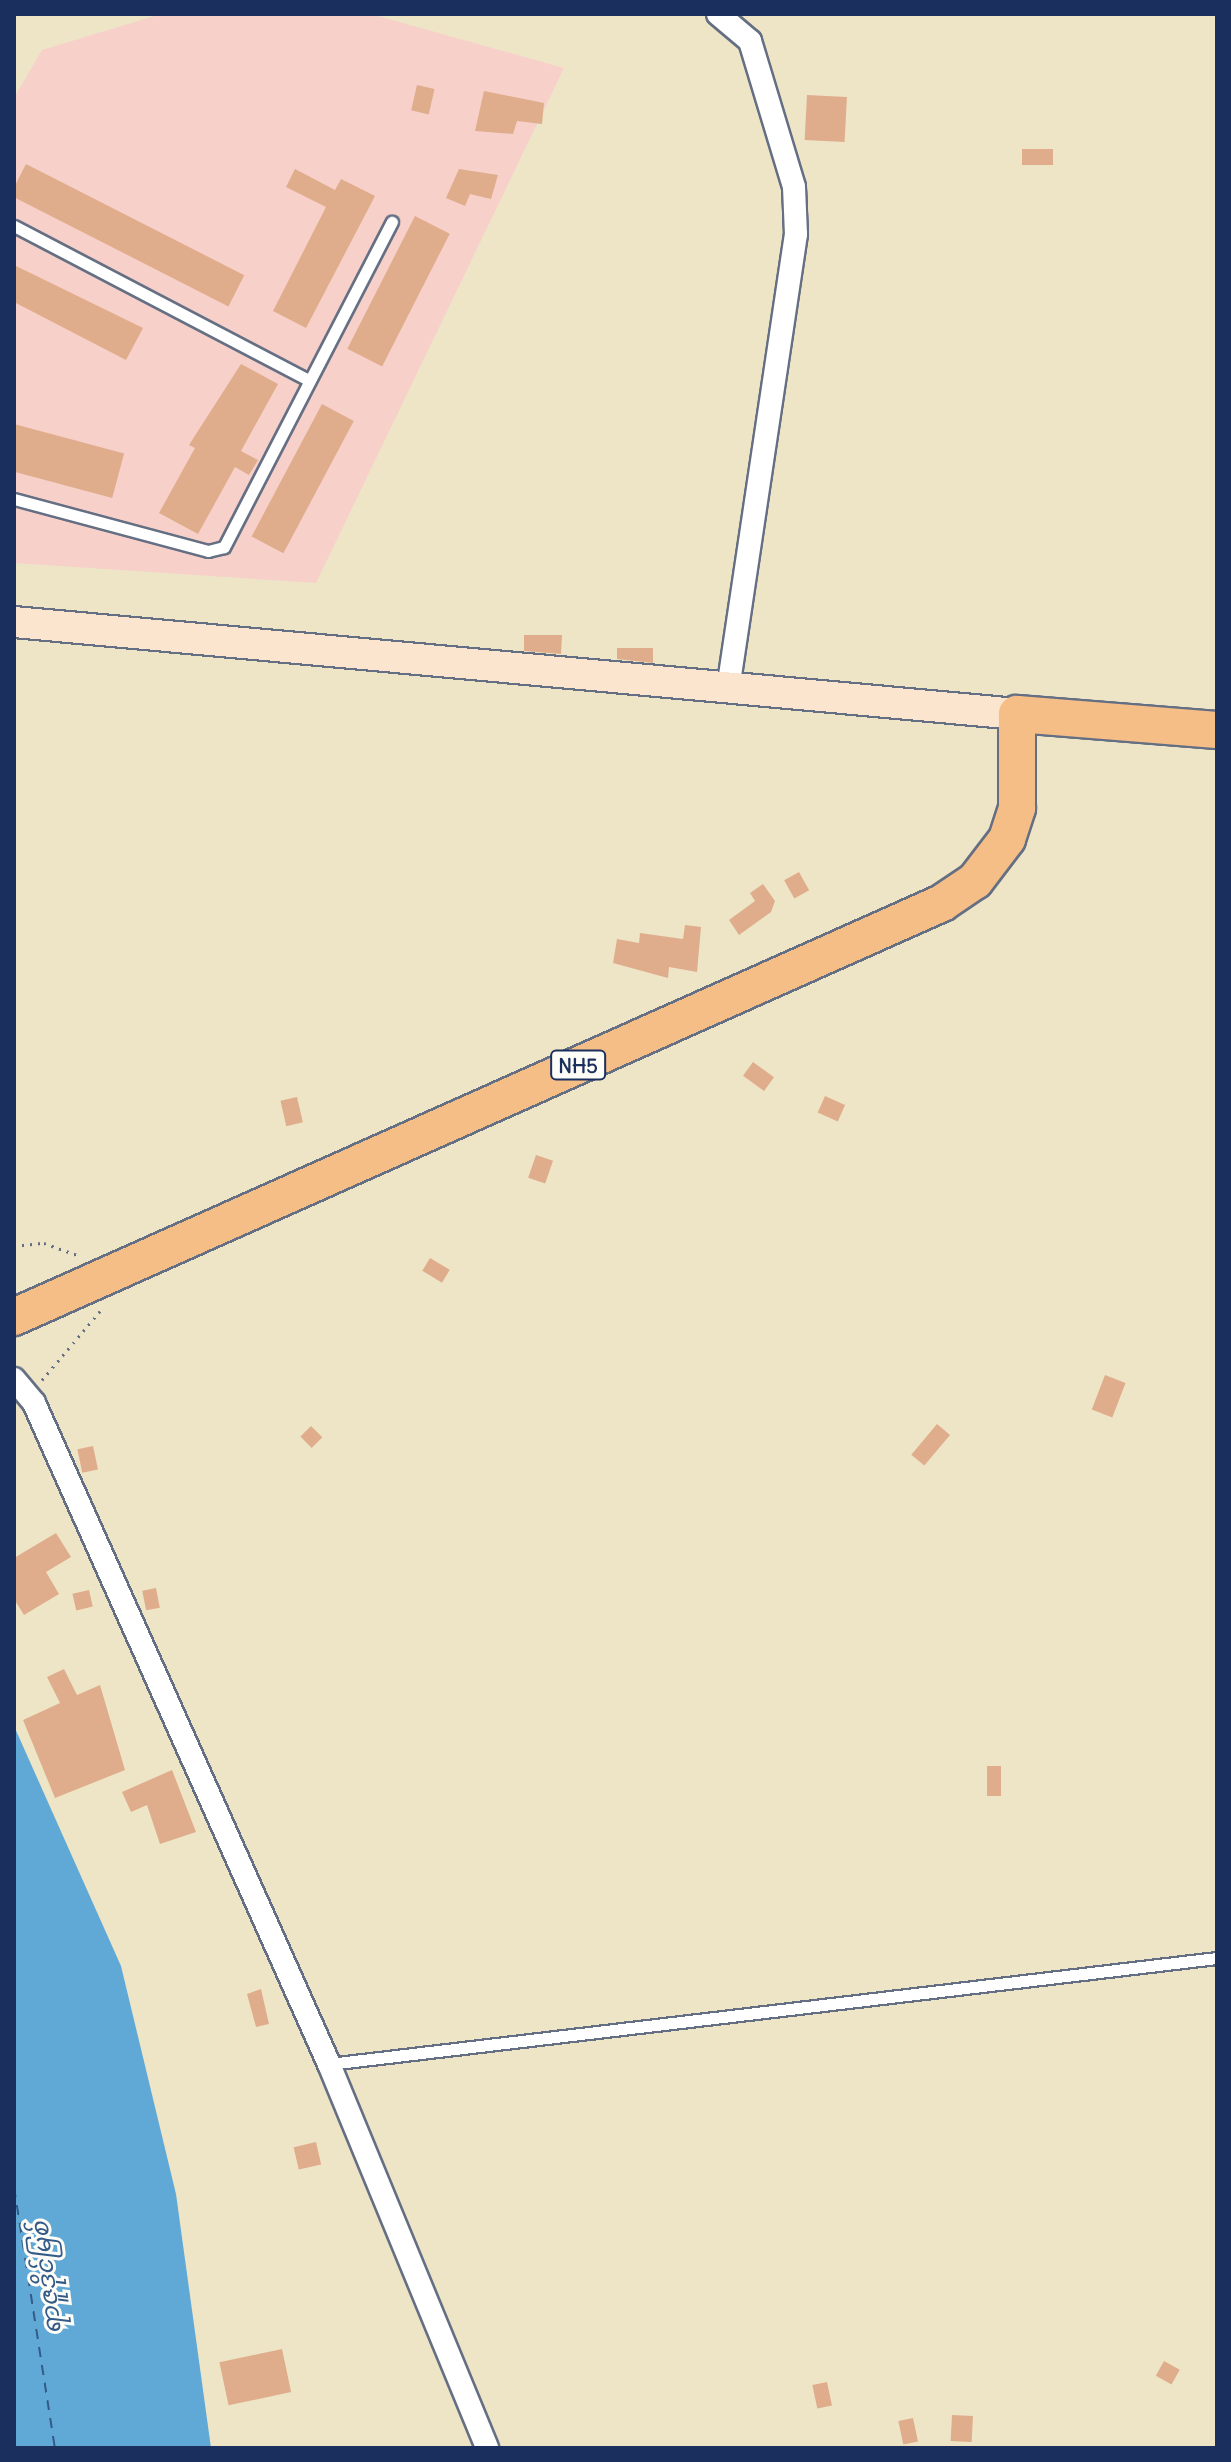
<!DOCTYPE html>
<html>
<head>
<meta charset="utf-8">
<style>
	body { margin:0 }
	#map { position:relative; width:1231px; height:2462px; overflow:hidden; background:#eee5c7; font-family:Delius,"Noto Sans Myanmar",sans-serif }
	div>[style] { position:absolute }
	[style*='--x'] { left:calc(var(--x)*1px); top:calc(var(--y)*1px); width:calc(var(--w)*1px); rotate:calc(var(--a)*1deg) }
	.built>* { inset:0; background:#f7d0ca }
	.water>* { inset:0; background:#60a9d7 }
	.ferry>* { height:2px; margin-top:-1px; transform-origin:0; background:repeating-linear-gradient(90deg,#335a88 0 10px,transparent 0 18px) }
	.building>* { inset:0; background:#dfad8b; transform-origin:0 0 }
	.path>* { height:3px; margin-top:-1.5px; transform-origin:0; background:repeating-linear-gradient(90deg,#656f83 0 2px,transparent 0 8px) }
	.roads { filter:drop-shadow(2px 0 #656f83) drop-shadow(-2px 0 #656f83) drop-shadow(0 2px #656f83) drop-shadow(0 -2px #656f83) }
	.service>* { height:11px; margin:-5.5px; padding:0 5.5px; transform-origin:5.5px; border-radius:5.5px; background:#fff }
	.minor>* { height:22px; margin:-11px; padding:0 11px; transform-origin:11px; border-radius:11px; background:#fff }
	.secondary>* { height:30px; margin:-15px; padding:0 15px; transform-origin:15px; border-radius:15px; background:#fbe5cf }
	.trunk>* { height:36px; margin:-18px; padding:0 18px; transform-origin:18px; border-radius:18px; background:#f6be87 }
	span { translate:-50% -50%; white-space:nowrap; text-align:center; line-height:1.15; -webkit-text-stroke:6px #fdfcf7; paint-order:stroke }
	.shield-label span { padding:2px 6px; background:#fdfcf7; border:2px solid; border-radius:6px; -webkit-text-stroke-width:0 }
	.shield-label { font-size:20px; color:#1b2f5e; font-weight:700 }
	.water-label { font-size:24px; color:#335a88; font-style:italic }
	.frame { position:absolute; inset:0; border:16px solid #1b2f5e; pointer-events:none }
</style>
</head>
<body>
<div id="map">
	<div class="built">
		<div style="clip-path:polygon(161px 14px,371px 14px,564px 68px,316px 583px,14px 563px,14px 98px,42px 50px)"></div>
	</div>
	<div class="water">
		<div style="clip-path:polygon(14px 1726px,121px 1966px,176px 2194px,211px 2448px,14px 2448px)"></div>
	</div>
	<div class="ferry">
		<div style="--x:14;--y:2187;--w:264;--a:81.1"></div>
	</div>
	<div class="building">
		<div style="left:417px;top:85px;width:18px;height:26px;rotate:13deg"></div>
		<div style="clip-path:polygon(484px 91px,544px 103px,542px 124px,517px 121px,513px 134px,475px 131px)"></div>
		<div style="left:807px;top:95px;width:40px;height:45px;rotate:3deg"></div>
		<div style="left:1022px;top:149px;width:31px;height:16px"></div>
		<div style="left:26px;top:164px;width:245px;height:35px;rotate:27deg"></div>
		<div style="clip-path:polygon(295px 169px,335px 190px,341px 179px,375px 196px,306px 328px,273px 311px,326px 207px,286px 187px)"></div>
		<div style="clip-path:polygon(459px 169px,498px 175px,491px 199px,470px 194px,465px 206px,446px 198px)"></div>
		<div style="left:415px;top:216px;width:39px;height:149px;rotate:27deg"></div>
		<div style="clip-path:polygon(14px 265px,143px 328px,126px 360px,14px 302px)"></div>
		<div style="clip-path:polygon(241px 364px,278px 384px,241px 451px,258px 460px,249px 475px,235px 467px,198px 534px,159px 513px,195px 448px,189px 445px)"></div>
		<div style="left:322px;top:404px;width:36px;height:150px;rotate:28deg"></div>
		<div style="left:14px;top:424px;width:114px;height:46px;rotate:15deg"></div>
		<div style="clip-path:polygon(524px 635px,562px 635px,561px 654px,524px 651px)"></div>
		<div style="clip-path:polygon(617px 648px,653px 648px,653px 663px,617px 659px)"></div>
		<div style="left:799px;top:872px;width:21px;height:17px;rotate:61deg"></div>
		<div style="clip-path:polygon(763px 884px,775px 901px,771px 912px,739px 935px,729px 920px,755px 901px,750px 893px)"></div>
		<div style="clip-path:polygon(685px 925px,701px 927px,697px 972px,669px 967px,668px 978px,613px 963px,617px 939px,639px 943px,640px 933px,683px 939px)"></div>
		<div style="left:753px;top:1062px;width:26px;height:17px;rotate:36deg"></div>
		<div style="left:825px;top:1096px;width:22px;height:18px;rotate:24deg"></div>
		<div style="left:297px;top:1097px;width:26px;height:17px;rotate:77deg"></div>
		<div style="left:536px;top:1155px;width:18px;height:24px;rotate:19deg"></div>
		<div style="left:430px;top:1258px;width:23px;height:15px;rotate:31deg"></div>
		<div style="left:1105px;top:1375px;width:22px;height:37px;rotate:21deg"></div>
		<div style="left:937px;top:1424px;width:17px;height:40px;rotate:40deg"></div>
		<div style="left:311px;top:1426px;width:16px;height:15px;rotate:45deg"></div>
		<div style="left:93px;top:1446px;width:24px;height:16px;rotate:78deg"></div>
		<div style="clip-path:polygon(56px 1533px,71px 1557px,46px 1572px,59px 1594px,24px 1615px,14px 1599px,14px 1558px)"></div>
		<div style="left:156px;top:1588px;width:20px;height:14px;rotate:79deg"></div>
		<div style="left:89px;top:1590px;width:17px;height:17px;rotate:77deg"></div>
		<div style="clip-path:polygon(64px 1669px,77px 1695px,100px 1685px,125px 1770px,55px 1798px,23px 1720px,60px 1703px,47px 1677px)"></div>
		<div style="left:987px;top:1766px;width:14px;height:30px"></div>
		<div style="clip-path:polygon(172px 1770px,196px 1832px,160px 1844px,147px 1805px,131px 1812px,122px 1792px)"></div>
		<div style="clip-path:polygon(261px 1989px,269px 2024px,256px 2027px,247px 1994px)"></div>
		<div style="left:316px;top:2142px;width:23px;height:23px;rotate:77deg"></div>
		<div style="left:282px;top:2349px;width:44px;height:64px;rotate:78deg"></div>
		<div style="left:1164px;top:2361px;width:18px;height:17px;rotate:29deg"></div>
		<div style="left:827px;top:2382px;width:24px;height:15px;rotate:78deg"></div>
		<div style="left:952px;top:2415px;width:21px;height:26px;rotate:3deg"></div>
		<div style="left:913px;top:2418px;width:24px;height:15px;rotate:78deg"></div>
	</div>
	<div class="path">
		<div style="--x:14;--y:1246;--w:30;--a:-6"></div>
		<div style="--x:44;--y:1243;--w:38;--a:20"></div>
		<div style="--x:42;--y:1380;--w:92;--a:-49.9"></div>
	</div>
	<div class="roads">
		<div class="service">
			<div style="--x:14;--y:226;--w:333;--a:27.6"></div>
			<div style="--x:14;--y:499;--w:201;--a:15"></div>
			<div style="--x:208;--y:551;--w:16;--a:-14"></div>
			<div style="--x:224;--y:547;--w:366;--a:-62.7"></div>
			<div style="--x:329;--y:2064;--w:894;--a:-6.81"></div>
		</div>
		<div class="minor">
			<div style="--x:718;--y:14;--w:42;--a:40.2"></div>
			<div style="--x:750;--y:41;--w:152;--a:73.2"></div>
			<div style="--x:794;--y:187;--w:47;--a:87.6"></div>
			<div style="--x:796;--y:234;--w:461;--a:98.5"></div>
			<div style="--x:14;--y:1379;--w:31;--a:50"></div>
			<div style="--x:34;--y:1403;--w:724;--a:65.95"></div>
			<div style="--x:329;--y:2064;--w:415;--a:67.6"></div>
		</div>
		<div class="secondary">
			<div style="--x:14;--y:622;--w:1007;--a:5.24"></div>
		</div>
		<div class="trunk">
			<div style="--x:14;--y:1317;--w:1016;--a:-24.04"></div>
			<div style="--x:942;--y:903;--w:40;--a:-34"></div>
			<div style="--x:975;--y:881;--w:53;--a:-52.7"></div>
			<div style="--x:1007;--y:839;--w:33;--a:-72"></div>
			<div style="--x:1017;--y:808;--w:94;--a:-90"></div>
			<div style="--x:1017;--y:714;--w:201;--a:4.6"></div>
		</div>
	</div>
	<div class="shield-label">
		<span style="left:578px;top:1065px">NH5</span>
	</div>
	<div class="water-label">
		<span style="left:46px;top:2278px;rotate:-97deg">ရာဇူဒိုင်မြစ်</span>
	</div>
	<div class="frame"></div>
</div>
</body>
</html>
